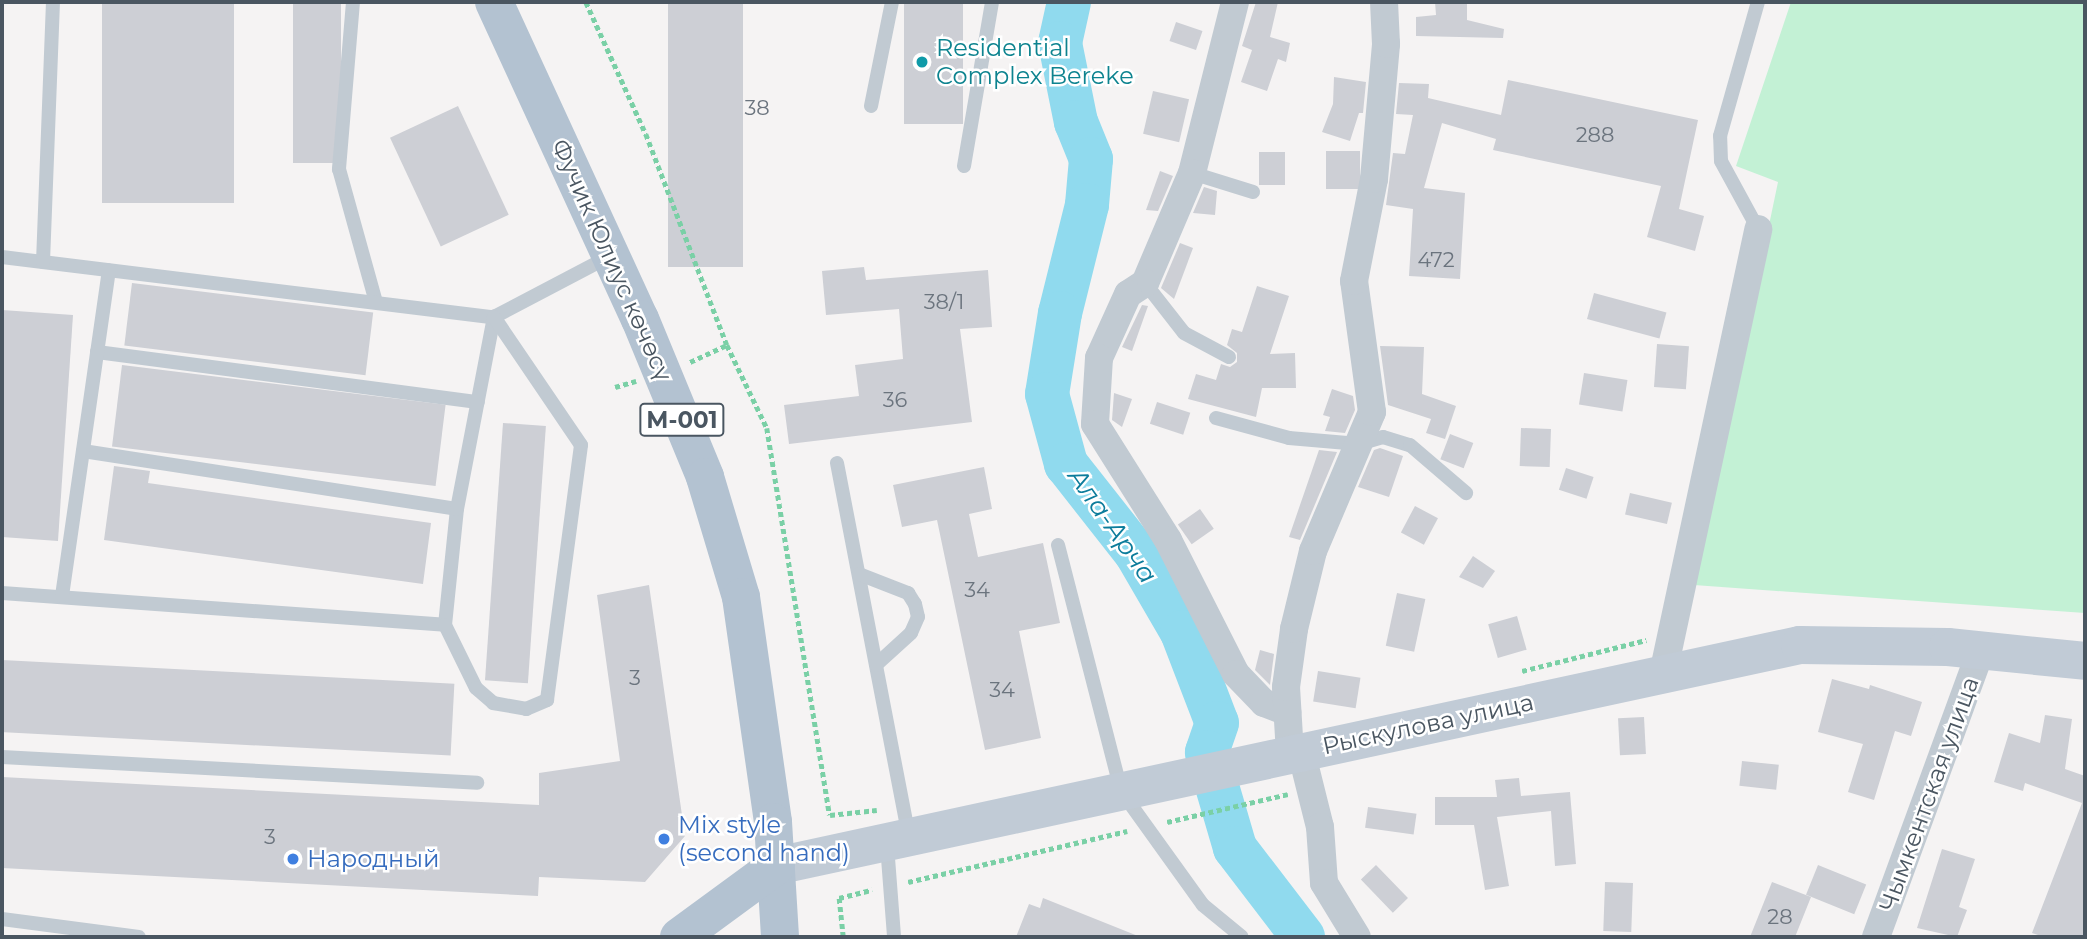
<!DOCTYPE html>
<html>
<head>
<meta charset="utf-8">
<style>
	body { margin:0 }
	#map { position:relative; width:2087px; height:939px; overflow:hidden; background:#f5f3f3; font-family:Montserrat,sans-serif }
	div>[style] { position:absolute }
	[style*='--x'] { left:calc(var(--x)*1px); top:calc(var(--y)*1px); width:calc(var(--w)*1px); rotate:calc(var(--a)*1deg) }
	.green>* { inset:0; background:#c3f1d5 }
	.river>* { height:44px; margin:-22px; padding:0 22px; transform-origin:22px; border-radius:22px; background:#90daee }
	.building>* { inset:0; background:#cdcfd5; transform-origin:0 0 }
	.path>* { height:4.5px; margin-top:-2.25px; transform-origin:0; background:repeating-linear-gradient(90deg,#7ad0a6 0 5px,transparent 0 8.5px) }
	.lane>* { height:14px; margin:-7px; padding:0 7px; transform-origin:7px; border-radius:7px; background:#c1cad2 }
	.street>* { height:28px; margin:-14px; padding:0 14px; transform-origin:14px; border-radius:14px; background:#c1cad2 }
	.secondary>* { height:38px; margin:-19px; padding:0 19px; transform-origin:19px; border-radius:19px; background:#c1cbd6 }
	.primary>* { height:38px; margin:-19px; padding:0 19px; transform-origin:19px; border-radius:19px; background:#b3c2d1 }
	.dots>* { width:19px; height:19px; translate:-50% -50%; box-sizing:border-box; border:4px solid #fff; border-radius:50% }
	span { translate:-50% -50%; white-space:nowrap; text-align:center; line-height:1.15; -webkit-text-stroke:5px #fff; paint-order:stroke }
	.number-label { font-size:21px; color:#6b747e }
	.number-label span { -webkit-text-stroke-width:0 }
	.shield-label span { padding:2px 5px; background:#fff; border:2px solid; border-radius:5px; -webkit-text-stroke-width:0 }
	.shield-label { font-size:23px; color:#4a5661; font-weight:700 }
	.culture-label { font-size:24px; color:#0d838f }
	.left { translate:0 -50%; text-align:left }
	.street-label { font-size:24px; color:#4a5661 }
	.shop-label { font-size:24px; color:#366cbe }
	.water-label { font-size:26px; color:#0c7c9b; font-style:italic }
	.frame { position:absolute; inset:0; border:4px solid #4a5661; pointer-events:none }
</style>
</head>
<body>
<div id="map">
	<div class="green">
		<div style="clip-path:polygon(1791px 2px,2085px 2px,2085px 613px,1694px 585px,1778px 182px,1736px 166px)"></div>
	</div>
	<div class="river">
		<div style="--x:1069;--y:2;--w:42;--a:102.4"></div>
		<div style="--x:1060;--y:43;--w:81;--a:78.6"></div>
		<div style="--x:1076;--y:122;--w:40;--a:68"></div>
		<div style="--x:1091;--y:159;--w:46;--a:95"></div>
		<div style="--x:1087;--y:205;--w:111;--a:104"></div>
		<div style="--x:1060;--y:313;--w:82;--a:99.1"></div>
		<div style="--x:1047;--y:394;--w:73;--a:74.8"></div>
		<div style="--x:1066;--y:464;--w:113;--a:51.8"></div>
		<div style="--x:1136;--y:553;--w:91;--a:59.8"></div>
		<div style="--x:1182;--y:632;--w:97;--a:69"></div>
		<div style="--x:1217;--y:723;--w:31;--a:109"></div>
		<div style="--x:1207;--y:752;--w:100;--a:73.7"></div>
		<div style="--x:1235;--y:848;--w:112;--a:52.6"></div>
	</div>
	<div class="building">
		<div style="left:102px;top:2px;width:132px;height:201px"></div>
		<div style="left:293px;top:2px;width:48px;height:161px"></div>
		<div style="left:668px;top:2px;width:75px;height:265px"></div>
		<div style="left:904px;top:2px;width:59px;height:122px"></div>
		<div style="clip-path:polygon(1256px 2px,1278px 2px,1270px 37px,1290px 43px,1286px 62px,1278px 59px,1267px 91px,1241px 82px,1252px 50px,1242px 46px)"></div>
		<div style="clip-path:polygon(1435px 2px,1467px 2px,1467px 20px,1504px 29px,1503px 38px,1416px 36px,1416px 17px,1436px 15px)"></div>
		<div style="left:1176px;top:22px;width:28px;height:20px;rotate:19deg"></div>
		<div style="clip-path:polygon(1334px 77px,1366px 82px,1363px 113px,1359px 113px,1350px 141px,1322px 132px,1333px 104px)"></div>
		<div style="clip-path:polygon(1508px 80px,1698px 120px,1679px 209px,1704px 216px,1695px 251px,1647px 237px,1661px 186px,1493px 150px,1496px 139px,1442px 123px,1424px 188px,1465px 193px,1460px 279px,1409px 276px,1413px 209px,1386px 205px,1393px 153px,1405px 154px,1413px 115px,1396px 114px,1399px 83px,1429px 84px,1428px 98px,1501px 115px)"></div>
		<div style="left:1153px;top:91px;width:37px;height:44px;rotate:13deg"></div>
		<div style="left:458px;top:106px;width:120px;height:75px;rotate:65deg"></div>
		<div style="left:1326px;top:151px;width:34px;height:38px"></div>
		<div style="left:1259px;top:152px;width:26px;height:33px"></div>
		<div style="clip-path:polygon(1160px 171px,1173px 176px,1158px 211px,1146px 210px)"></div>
		<div style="clip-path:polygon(1204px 187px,1217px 191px,1215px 215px,1193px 213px)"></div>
		<div style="clip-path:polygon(1180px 243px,1193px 248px,1174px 299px,1161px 288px)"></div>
		<div style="clip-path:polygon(864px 267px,866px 280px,988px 270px,992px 327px,960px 329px,972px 422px,789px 444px,784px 405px,859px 396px,855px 365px,903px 359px,899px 309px,826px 315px,822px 271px)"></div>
		<div style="left:132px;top:283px;width:243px;height:63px;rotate:7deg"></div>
		<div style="clip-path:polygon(1257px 286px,1289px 296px,1270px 354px,1295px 353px,1296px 388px,1262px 388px,1256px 417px,1188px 399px,1196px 374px,1216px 380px,1221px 364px,1230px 367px,1237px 362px,1237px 353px,1227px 345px,1232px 329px,1242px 332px)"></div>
		<div style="left:1594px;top:293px;width:75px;height:27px;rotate:15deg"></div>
		<div style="clip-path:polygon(1142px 305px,1148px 306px,1132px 351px,1122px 347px)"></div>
		<div style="clip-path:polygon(2px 310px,73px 315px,58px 541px,2px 537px)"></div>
		<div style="left:1657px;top:344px;width:32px;height:43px;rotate:4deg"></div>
		<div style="clip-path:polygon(1380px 346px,1424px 347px,1422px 394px,1456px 406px,1445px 439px,1426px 433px,1431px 419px,1388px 405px)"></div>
		<div style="left:122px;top:365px;width:326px;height:82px;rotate:7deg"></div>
		<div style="left:1584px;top:373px;width:44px;height:32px;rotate:9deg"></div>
		<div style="clip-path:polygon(1332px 389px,1353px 396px,1355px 410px,1345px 433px,1325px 431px,1330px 417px,1323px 415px)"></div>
		<div style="clip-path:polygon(1114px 393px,1132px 399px,1122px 427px,1112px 420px)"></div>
		<div style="left:1157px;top:402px;width:35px;height:23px;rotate:18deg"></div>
		<div style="left:503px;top:423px;width:43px;height:258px;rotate:4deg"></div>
		<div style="left:1521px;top:428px;width:30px;height:38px;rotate:2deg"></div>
		<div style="left:1450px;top:434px;width:25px;height:27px;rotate:21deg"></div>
		<div style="clip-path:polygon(1380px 448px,1403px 456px,1389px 497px,1358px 487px,1374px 450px)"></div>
		<div style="clip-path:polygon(1319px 450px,1337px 452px,1300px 540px,1289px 537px)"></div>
		<div style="clip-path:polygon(114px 466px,150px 471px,148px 483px,431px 523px,423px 584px,104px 540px)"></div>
		<div style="clip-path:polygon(984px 467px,992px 509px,969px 514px,978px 557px,1043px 543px,1060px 623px,1019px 631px,1041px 738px,985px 750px,937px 520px,902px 527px,893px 485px)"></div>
		<div style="left:1566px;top:468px;width:29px;height:23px;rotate:18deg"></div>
		<div style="left:1630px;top:493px;width:43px;height:22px;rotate:13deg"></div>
		<div style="left:1415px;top:506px;width:26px;height:30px;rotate:28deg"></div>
		<div style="left:1200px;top:509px;width:24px;height:27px;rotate:55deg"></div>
		<div style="clip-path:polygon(1473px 556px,1495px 571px,1483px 588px,1459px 577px)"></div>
		<div style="clip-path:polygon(649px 585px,685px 836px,645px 882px,539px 877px,538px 896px,2px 868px,2px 777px,539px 805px,539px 773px,620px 761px,597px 595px)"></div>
		<div style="left:1397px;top:593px;width:29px;height:54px;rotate:12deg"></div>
		<div style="left:1517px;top:616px;width:35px;height:30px;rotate:74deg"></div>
		<div style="clip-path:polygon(1260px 650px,1274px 654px,1270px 685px,1255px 670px)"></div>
		<div style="left:2px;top:660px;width:453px;height:72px;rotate:3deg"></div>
		<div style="left:1318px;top:671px;width:43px;height:31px;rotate:9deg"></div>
		<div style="clip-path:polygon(1832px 679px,1869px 689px,1870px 685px,1922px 702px,1911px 736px,1895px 731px,1874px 800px,1848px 792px,1863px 744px,1818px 732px)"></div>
		<div style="clip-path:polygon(2045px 715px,2072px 719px,2065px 769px,2085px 776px,2085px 937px,2044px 937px,2032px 933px,2082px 803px,2025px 783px,2023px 791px,1994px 782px,2009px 733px,2040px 743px)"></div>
		<div style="left:1644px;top:717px;width:37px;height:26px;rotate:87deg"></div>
		<div style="left:1742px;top:761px;width:37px;height:25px;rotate:6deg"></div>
		<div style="clip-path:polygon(1519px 778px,1521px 796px,1570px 792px,1576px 864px,1555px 866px,1551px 811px,1497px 817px,1509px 886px,1485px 890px,1474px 825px,1435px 825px,1435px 797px,1497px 797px,1495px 780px)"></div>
		<div style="left:1368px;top:807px;width:49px;height:21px;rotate:8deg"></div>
		<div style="clip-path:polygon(1942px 849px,1975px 859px,1959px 907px,1967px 910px,1957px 937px,1917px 928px)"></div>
		<div style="left:1376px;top:865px;width:46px;height:21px;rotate:46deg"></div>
		<div style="left:1818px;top:865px;width:52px;height:32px;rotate:22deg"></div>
		<div style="left:1605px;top:882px;width:28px;height:49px;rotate:2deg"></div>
		<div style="clip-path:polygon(1772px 882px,1811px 897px,1795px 937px,1750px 937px)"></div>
		<div style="clip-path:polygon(1043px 898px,1138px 936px,1138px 937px,1016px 937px,1029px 904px,1040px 908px)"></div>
	</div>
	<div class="path">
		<div style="--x:586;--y:2;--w:145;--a:65.6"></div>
		<div style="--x:646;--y:134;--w:226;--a:69"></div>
		<div style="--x:727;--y:345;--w:92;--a:64.3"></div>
		<div style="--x:767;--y:428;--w:392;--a:80.8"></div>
		<div style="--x:830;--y:815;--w:47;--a:-6.1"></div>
		<div style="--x:690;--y:362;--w:41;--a:-24.7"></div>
		<div style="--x:615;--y:387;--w:22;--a:-16"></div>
		<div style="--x:1522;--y:671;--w:128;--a:-14"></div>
		<div style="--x:1167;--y:822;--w:124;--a:-13"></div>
		<div style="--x:908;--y:882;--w:225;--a:-13.1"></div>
		<div style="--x:843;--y:937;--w:39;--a:-96"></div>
		<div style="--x:839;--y:898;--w:34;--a:-14"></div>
	</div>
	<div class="lane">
		<div style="--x:353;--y:2;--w:168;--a:94.8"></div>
		<div style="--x:339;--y:169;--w:138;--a:74.5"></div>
		<div style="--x:871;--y:106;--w:106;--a:-78.6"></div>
		<div style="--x:964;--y:166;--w:166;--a:-80.3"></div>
		<div style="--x:1192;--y:173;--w:64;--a:17.3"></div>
		<div style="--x:1758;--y:229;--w:77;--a:-118.6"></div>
		<div style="--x:1721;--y:161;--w:25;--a:-92"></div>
		<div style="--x:1720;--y:136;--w:139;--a:-74.2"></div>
		<div style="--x:2;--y:257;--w:496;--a:7"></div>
		<div style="--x:494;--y:317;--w:131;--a:-27.7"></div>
		<div style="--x:43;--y:262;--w:260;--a:-87.8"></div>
		<div style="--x:1145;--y:283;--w:63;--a:52"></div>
		<div style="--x:1184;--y:333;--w:51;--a:28.1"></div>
		<div style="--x:97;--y:352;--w:384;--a:7.5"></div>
		<div style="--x:1216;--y:418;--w:76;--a:15.3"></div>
		<div style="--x:1289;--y:438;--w:70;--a:4.9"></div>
		<div style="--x:1359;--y:444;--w:25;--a:-16"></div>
		<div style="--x:1383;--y:437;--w:28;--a:17"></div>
		<div style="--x:1410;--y:445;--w:74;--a:40.6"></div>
		<div style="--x:83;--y:451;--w:378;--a:8.8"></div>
		<div style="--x:837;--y:463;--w:381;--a:79.1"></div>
		<div style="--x:1058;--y:545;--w:254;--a:75.6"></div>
		<div style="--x:1121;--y:791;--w:140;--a:54.3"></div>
		<div style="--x:1203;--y:905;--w:50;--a:39.4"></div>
		<div style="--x:859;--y:574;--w:53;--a:21.2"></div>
		<div style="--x:908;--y:593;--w:13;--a:58"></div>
		<div style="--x:915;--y:604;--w:13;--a:77"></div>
		<div style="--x:918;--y:617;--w:17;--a:114"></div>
		<div style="--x:911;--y:633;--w:47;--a:137.6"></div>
		<div style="--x:2;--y:593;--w:444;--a:4.1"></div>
		<div style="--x:445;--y:625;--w:117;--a:-84.1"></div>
		<div style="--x:457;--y:509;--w:196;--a:-79.1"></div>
		<div style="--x:62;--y:596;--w:329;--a:-81.8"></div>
		<div style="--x:445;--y:625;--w:70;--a:63.8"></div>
		<div style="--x:476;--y:688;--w:23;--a:41"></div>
		<div style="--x:493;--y:703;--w:34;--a:10"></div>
		<div style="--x:526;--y:709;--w:23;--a:-23"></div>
		<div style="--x:547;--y:700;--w:257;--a:-82.4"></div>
		<div style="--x:581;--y:445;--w:155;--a:-124.2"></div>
		<div style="--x:2;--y:757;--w:476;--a:3.1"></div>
		<div style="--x:887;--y:845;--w:92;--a:85.6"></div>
		<div style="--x:2;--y:919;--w:138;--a:7.5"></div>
	</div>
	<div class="street">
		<div style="--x:1235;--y:2;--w:176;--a:104.1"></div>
		<div style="--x:1192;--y:173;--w:120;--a:113.1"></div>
		<div style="--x:1145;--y:283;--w:20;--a:147"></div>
		<div style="--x:1128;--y:294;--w:70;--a:114.4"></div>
		<div style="--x:1099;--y:358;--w:66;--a:93.5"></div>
		<div style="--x:1095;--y:424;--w:137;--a:57.8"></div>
		<div style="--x:1168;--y:540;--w:150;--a:63.1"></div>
		<div style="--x:1236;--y:674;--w:40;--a:46"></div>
		<div style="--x:1264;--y:703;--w:25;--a:21"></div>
		<div style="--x:1663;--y:674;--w:455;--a:-77.9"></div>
		<div style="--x:1301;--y:751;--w:78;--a:76"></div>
		<div style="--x:1320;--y:827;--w:56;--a:85.9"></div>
		<div style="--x:1324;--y:883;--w:63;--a:58.6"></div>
		<div style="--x:1290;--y:754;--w:67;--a:-93.4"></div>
		<div style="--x:1286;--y:687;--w:59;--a:-82.1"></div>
		<div style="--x:1294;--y:629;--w:80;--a:-76.3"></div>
		<div style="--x:1313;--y:551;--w:151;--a:-67"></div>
		<div style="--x:1372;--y:412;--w:132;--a:-97.8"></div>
		<div style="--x:1354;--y:281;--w:104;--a:-78.9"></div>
		<div style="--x:1374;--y:179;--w:136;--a:-84.9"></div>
		<div style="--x:1386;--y:44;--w:42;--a:-92.7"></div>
		<div style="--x:1876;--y:937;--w:306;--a:-69.9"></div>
	</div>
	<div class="secondary">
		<div style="--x:776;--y:866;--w:1048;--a:-12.18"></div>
		<div style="--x:1800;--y:645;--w:148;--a:0.8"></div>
		<div style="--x:1948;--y:647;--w:138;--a:5.8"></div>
	</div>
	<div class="primary">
		<div style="--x:494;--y:2;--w:349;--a:65.3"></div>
		<div style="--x:640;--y:319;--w:171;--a:67.6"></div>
		<div style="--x:705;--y:477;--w:125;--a:73.3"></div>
		<div style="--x:741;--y:597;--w:227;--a:81.9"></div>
		<div style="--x:773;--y:822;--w:115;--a:86.5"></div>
		<div style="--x:679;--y:937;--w:120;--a:-36.2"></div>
	</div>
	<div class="dots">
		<div style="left:922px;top:62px;background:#0f9aa8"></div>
		<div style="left:664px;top:839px;background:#3f7fe0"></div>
		<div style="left:293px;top:859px;background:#3f7fe0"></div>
	</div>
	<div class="number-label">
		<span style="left:757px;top:108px">38</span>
		<span style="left:1595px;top:135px">288</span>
		<span style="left:1436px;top:260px">472</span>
		<span style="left:944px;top:302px">38/1</span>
		<span style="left:895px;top:400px">36</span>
		<span style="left:977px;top:590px">34</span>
		<span style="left:635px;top:678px">3</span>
		<span style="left:1002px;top:690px">34</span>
		<span style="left:270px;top:837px">3</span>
		<span style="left:1780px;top:917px">28</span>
	</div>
	<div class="shield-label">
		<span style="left:682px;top:420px">М-001</span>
	</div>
	<div class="culture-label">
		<span class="left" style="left:936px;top:62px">Residential<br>Complex Bereke</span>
	</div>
	<div class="street-label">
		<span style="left:612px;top:260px;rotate:66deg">Фучик Юлиус көчөсү</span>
		<span style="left:1428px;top:724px;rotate:-12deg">Рыскулова улица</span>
		<span style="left:1929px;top:794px;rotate:-70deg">Чымкентская улица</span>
	</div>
	<div class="shop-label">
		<span class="left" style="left:678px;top:839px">Mix style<br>(second hand)</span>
		<span class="left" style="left:307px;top:859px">Народный</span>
	</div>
	<div class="water-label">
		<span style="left:1112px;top:526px;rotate:55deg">Ала-Арча</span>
	</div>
	<div class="frame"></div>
</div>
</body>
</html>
